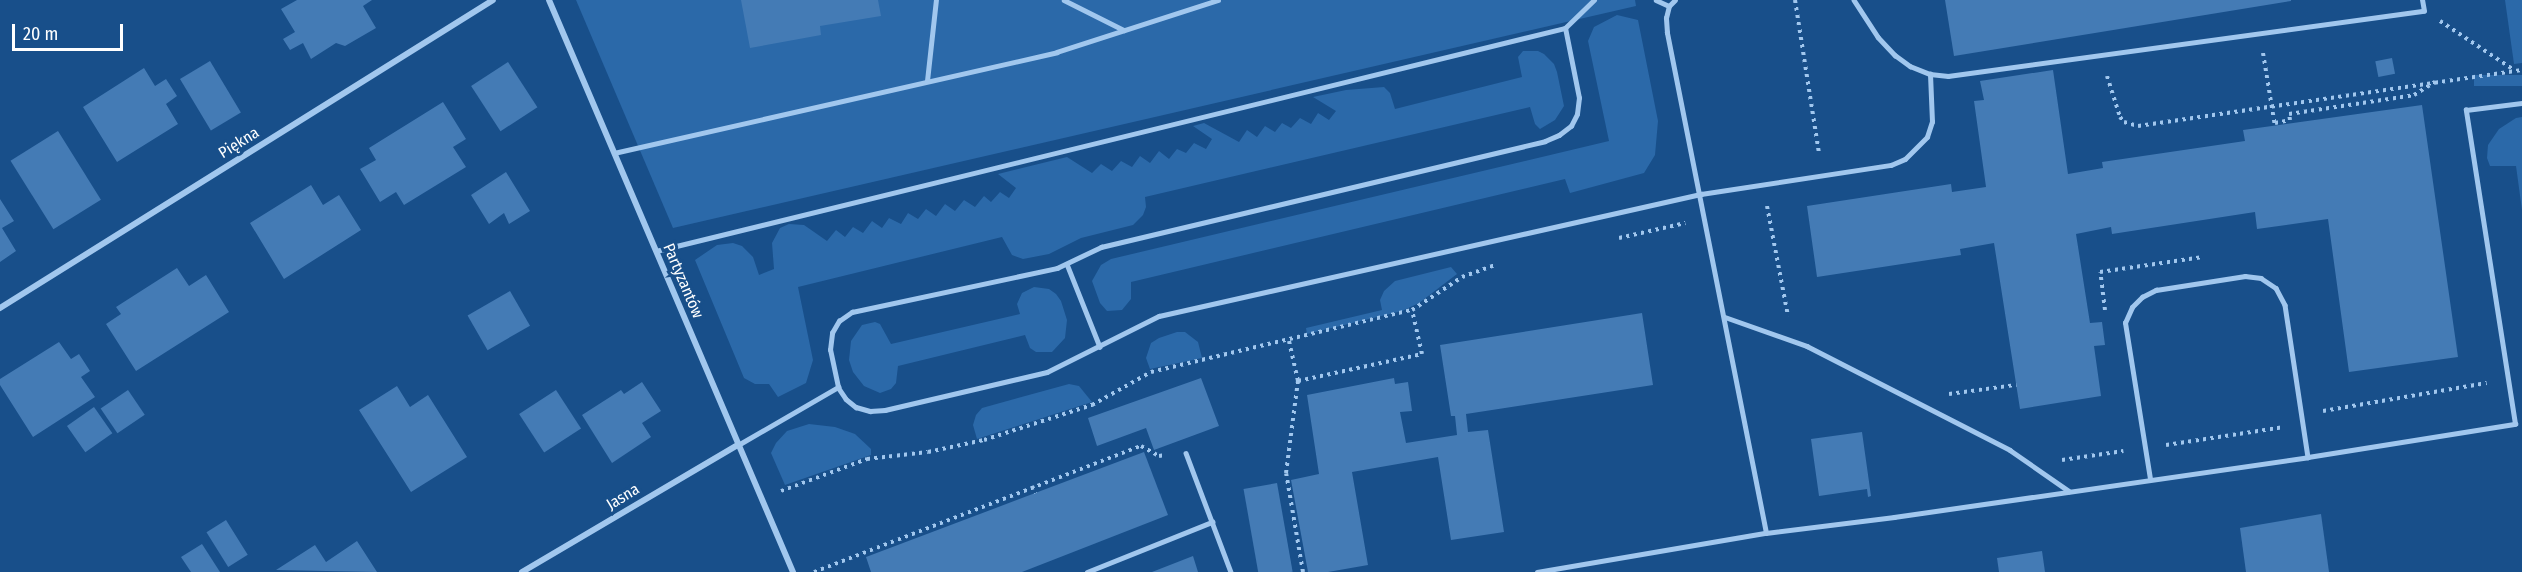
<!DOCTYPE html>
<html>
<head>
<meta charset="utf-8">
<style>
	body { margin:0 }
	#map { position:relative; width:2522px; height:572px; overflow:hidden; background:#184f8a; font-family:"Fira Sans Condensed",sans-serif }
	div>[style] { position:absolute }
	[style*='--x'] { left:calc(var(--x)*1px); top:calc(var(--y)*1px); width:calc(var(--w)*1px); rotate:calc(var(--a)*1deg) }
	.green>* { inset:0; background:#2b69a9; transform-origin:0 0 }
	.building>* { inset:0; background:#447bb5; transform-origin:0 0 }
	.path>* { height:4px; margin-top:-2px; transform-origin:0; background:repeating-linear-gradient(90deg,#a1c7ee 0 3px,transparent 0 7.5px) }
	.lane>* { height:4.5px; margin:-2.25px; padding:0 2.25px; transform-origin:2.25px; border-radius:2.25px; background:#a1c7ee }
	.street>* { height:6px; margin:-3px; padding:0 3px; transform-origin:3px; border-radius:3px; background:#a1c7ee }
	span { translate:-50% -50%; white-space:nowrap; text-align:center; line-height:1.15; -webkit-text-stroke:6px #184f8a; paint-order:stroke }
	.street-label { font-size:16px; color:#fff }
	.scale { position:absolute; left:12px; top:24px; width:111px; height:27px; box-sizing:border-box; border:3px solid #fff; border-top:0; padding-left:8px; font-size:18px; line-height:21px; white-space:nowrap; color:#fff; -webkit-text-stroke:4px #184f8a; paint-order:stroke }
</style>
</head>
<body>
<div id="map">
	<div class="green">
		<div style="clip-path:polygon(576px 0,1635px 0,1636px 6px,673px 228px)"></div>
		<div style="clip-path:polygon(2505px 0,2522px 0,2522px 63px,2514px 64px)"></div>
		<div style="clip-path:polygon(1617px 15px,1638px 20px,1658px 121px,1655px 155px,1644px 173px,1570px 193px,1565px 179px,1131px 282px,1131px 299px,1122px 310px,1107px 311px,1100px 303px,1092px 281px,1101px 265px,1111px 259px,1609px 141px,1588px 41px,1594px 27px)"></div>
		<div style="clip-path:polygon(1523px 51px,1538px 51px,1544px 54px,1554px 64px,1557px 72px,1564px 106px,1555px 120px,1540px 129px,1535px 124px,1530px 107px,1145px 197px,1146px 207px,1143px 215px,1133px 225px,1081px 238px,1049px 254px,1023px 259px,1012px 255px,1002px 237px,798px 287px,813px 360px,806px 383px,778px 397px,769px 384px,755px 384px,744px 378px,695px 260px,717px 245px,733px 243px,742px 246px,753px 257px,759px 275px,774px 269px,772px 243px,780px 228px,789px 224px,804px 225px,827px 241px,836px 230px,845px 237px,853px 227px,863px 233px,872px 221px,882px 228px,889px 218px,901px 224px,908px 213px,918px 219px,926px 209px,936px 216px,945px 204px,955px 211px,964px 200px,975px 207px,984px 196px,991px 202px,1000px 192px,1009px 198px,1016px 188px,998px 174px,1067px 157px,1092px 173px,1101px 164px,1112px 171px,1121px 161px,1132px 167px,1140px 156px,1150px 163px,1159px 151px,1169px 159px,1177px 149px,1186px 153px,1194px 143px,1206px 149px,1212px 139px,1193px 126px,1204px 123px,1239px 142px,1247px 130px,1257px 137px,1265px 126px,1275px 132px,1282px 123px,1291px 128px,1300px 118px,1311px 124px,1318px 113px,1329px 120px,1336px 111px,1313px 97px,1346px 90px,1384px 87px,1390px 93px,1395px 109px,1522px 77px,1518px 57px)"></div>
		<div style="left:2522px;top:75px;width:11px;height:48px;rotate:90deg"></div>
		<div style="clip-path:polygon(2522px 117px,2522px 210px,2516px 166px,2490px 166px,2487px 158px,2488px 145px,2499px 129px,2516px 118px)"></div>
		<div style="clip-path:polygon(1451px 267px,1457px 274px,1419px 303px,1402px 311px,1307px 334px,1306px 328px,1382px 310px,1380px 300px,1384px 291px,1395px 281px)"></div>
		<div style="clip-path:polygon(1034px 287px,1049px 289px,1056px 294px,1061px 301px,1067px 320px,1065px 338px,1052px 352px,1036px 352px,1030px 348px,1025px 335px,898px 366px,896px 383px,891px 389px,880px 393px,864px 386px,853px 372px,849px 360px,851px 341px,862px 325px,875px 322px,880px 324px,891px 344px,1020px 314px,1017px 304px,1022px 293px)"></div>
		<div style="clip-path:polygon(1177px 332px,1185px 332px,1198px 342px,1202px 358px,1150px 369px,1146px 358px,1151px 343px,1159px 338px)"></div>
		<div style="clip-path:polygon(1069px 384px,1079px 386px,1092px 402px,977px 439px,973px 425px,976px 415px,982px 408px)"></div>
		<div style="clip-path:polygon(809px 424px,835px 427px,855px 434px,871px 449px,871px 455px,785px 485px,771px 453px,776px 443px,787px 431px)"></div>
	</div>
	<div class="building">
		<div style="clip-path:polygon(297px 0,372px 0,363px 6px,376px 28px,345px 46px,336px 43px,311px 59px,303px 43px,290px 50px,283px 39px,295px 32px,281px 9px)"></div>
		<div style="clip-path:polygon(741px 0,878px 0,881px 16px,820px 26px,821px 35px,750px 48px)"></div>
		<div style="clip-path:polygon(1945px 0,2291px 0,2291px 1px,1954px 56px)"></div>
		<div style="left:2392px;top:58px;width:16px;height:17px;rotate:79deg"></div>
		<div style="left:210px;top:61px;width:60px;height:35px;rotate:59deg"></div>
		<div style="left:508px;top:62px;width:54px;height:44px;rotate:57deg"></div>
		<div style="clip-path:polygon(144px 68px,155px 86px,166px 79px,177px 96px,166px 104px,178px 124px,117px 162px,83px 107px)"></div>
		<div style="clip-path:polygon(2053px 70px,2068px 174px,2103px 168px,2102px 162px,2245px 141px,2243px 130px,2422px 105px,2458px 357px,2349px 372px,2328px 219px,2257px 229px,2255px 212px,2112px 234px,2111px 227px,2076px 234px,2090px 323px,2102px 322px,2105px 345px,2094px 346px,2101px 396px,2020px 409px,1994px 243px,1960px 249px,1961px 255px,1817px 277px,1807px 206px,1951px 184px,1952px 192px,1986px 187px,1974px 101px,1984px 100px,1980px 81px)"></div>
		<div style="clip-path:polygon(443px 102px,466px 139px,453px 147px,466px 167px,404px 205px,396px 192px,380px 202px,360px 169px,376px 160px,369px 148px)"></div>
		<div style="left:58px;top:131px;width:81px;height:56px;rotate:58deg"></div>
		<div style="clip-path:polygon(506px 172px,530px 211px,509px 224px,504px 213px,489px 224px,471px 195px)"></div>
		<div style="clip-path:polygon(311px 185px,323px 205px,339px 195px,361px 230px,284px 279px,250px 223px)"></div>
		<div style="clip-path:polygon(0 199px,14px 221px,2px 228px,16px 251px,0 262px)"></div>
		<div style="clip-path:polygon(177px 268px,189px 286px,206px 275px,229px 312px,136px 371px,106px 324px,121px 314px,116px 307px)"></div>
		<div style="left:510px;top:291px;width:40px;height:49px;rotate:60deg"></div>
		<div style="clip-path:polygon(1642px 313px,1653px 385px,1466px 414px,1468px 432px,1488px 430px,1504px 532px,1451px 540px,1438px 457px,1352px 472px,1368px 565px,1328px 572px,1308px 572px,1291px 480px,1319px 474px,1307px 395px,1394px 378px,1395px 384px,1408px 382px,1412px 411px,1400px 412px,1406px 443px,1457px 435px,1455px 416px,1451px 416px,1440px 345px)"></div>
		<div style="clip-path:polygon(59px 342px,71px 359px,79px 354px,90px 371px,81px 377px,95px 397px,33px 437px,0 385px,0 379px)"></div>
		<div style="clip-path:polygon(1201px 378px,1219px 426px,1154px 450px,1146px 428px,1097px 446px,1088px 418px)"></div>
		<div style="clip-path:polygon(642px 382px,661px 411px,642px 423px,651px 437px,612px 463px,582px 415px,621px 390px,624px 394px)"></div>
		<div style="clip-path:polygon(397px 386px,410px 407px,428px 395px,467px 457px,411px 492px,359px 410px)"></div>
		<div style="left:128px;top:390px;width:30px;height:33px;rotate:56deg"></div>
		<div style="left:556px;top:390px;width:46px;height:44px;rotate:57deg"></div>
		<div style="left:94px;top:407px;width:32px;height:33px;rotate:55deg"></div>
		<div style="clip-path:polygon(1862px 432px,1871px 496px,1868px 497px,1867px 489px,1819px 496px,1811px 439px)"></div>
		<div style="clip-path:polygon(1144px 452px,1168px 515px,1022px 572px,871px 572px,866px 557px)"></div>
		<div style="left:1277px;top:483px;width:90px;height:34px;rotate:80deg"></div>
		<div style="clip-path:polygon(2321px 514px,2329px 572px,2246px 572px,2240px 528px)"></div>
		<div style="left:226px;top:520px;width:41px;height:23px;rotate:58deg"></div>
		<div style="clip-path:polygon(357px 541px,377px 572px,276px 570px,315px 545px,326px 562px)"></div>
		<div style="clip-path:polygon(202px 544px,220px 572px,191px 572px,181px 557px)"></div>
		<div style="clip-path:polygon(2042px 551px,2045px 572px,1999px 572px,1997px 558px)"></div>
		<div style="clip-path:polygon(1193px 556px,1198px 572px,1152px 572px)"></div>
	</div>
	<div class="path">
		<div style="--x:1795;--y:0;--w:156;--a:81.1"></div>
		<div style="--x:2440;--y:21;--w:89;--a:33.5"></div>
		<div style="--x:2263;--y:53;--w:74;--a:80.7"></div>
		<div style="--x:2107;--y:76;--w:43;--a:72.4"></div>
		<div style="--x:2120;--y:117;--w:6;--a:51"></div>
		<div style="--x:2124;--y:122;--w:15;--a:16"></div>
		<div style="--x:2138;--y:126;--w:388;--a:-8.3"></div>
		<div style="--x:2275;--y:123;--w:15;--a:-11"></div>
		<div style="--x:2290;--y:120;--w:6;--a:-99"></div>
		<div style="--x:2289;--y:114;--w:126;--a:-8.6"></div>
		<div style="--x:2414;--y:95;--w:25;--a:-32"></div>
		<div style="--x:1767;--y:206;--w:112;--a:79.2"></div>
		<div style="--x:1619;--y:238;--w:68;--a:-12.8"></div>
		<div style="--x:2105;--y:310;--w:38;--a:-97"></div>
		<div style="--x:2100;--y:272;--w:104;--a:-8.3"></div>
		<div style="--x:1289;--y:341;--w:41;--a:77.3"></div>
		<div style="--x:1949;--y:394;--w:68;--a:-7.7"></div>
		<div style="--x:2323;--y:411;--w:166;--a:-9.7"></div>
		<div style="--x:2166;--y:445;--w:118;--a:-8.7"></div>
		<div style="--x:2062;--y:460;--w:62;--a:-8.4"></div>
		<div style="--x:1032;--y:486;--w:8;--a:67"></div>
		<div style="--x:781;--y:491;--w:92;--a:-20.4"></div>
		<div style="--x:867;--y:459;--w:61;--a:-6.5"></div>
		<div style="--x:928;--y:452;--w:57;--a:-12.1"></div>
		<div style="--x:984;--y:440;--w:114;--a:-18"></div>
		<div style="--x:1092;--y:405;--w:68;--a:-29.2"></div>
		<div style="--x:1151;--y:372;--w:268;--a:-13.4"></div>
		<div style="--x:1412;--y:310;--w:60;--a:-33.4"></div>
		<div style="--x:1462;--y:277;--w:37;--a:-20"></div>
		<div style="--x:814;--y:572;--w:350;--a:-21.1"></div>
		<div style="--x:1141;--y:446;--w:21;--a:29"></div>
		<div style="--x:1159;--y:456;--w:6;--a:-9"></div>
		<div style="--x:1303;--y:572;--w:100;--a:-99.7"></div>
		<div style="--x:1286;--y:473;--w:93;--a:-82.6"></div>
		<div style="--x:1298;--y:381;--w:127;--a:-12.3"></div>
		<div style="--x:1422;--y:354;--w:45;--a:-102.8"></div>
	</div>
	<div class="lane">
		<div style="--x:1064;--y:0;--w:67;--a:26.6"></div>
		<div style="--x:1656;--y:0;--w:14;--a:25"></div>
		<div style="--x:1854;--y:0;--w:44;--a:57"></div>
		<div style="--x:1878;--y:37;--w:25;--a:47"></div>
		<div style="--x:1895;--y:55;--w:19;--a:36"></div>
		<div style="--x:1910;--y:66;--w:22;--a:22"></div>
		<div style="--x:1930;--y:74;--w:18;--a:6"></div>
		<div style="--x:1948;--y:76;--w:480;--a:-7.8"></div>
		<div style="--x:2424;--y:11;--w:11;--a:-100"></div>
		<div style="--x:927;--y:81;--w:81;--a:-83.7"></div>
		<div style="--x:614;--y:153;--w:454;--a:-12.8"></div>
		<div style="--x:1057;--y:52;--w:169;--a:-17.9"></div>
		<div style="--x:656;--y:251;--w:936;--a:-13.78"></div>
		<div style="--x:1565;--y:28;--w:40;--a:-44"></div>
		<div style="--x:1067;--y:264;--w:89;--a:68.3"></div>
		<div style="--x:1725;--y:317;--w:87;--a:19.5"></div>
		<div style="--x:1807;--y:346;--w:228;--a:27.1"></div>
		<div style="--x:2010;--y:450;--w:72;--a:34.8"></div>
		<div style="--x:838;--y:387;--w:38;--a:-102"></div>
		<div style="--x:830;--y:350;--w:17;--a:-83"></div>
		<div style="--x:832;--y:333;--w:14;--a:-60"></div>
		<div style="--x:839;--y:321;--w:16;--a:-35"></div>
		<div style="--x:852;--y:312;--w:210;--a:-12.1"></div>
		<div style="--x:1057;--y:268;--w:49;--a:-25.5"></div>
		<div style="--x:1101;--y:247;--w:456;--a:-13.4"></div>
		<div style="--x:1545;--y:141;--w:15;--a:-23"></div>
		<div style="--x:1559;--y:135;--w:15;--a:-37"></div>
		<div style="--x:1571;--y:126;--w:13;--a:-63"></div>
		<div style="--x:1577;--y:114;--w:16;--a:-83"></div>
		<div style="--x:1579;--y:98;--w:71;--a:-101.3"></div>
		<div style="--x:738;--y:445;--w:116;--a:-30.1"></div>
		<div style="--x:838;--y:387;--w:14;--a:56"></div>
		<div style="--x:846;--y:399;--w:13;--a:39"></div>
		<div style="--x:856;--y:407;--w:15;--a:16"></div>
		<div style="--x:870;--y:411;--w:15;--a:-4"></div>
		<div style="--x:885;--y:410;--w:166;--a:-13.2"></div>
		<div style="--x:1047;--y:372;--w:125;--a:-26.6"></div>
		<div style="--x:1159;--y:316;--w:556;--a:-12.69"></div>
		<div style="--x:1701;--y:194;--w:192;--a:-8.7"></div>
		<div style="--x:1891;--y:165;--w:15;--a:-23"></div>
		<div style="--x:1905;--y:159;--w:31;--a:-45"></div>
		<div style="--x:1927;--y:137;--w:16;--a:-72"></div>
		<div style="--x:1932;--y:122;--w:48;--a:-92.4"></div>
		<div style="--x:1186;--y:453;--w:127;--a:69.3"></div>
		<div style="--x:2150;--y:479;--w:158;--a:-99.1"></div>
		<div style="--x:2125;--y:323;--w:17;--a:-66"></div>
		<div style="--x:2132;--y:307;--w:14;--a:-45"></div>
		<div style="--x:2142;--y:297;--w:16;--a:-27"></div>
		<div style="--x:2156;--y:290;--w:90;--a:-8.9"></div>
		<div style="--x:2245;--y:276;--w:16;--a:7"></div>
		<div style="--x:2261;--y:278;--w:18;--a:34"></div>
		<div style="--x:2276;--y:288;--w:19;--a:62"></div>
		<div style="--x:2285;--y:305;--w:154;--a:81.4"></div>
		<div style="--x:1766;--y:533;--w:129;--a:-7.1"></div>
		<div style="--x:1894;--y:517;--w:418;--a:-8.2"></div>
		<div style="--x:2308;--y:457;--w:210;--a:-9.1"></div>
		<div style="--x:2515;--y:424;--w:318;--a:-98.9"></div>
		<div style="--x:2466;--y:110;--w:56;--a:-7.1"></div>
		<div style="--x:1087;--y:572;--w:135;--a:-21.8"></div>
		<div style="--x:1537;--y:572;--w:232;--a:-9.7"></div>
		<div style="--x:1766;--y:533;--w:510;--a:-101.2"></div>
		<div style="--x:1667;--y:33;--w:15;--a:-94"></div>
		<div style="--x:1666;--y:18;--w:12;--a:-76"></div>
		<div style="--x:1669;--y:6;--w:8;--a:-45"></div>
	</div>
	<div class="street">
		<div style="--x:549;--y:0;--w:622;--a:66.9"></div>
		<div style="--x:0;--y:308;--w:581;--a:-31.99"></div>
		<div style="--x:522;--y:572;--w:251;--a:-30.5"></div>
	</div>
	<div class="street-label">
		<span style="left:239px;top:143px;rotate:-32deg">Piękna</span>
		<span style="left:683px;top:281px;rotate:67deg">Partyzantów</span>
		<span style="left:623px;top:497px;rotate:-31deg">Jasna</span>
	</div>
	<div class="scale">20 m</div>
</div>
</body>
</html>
